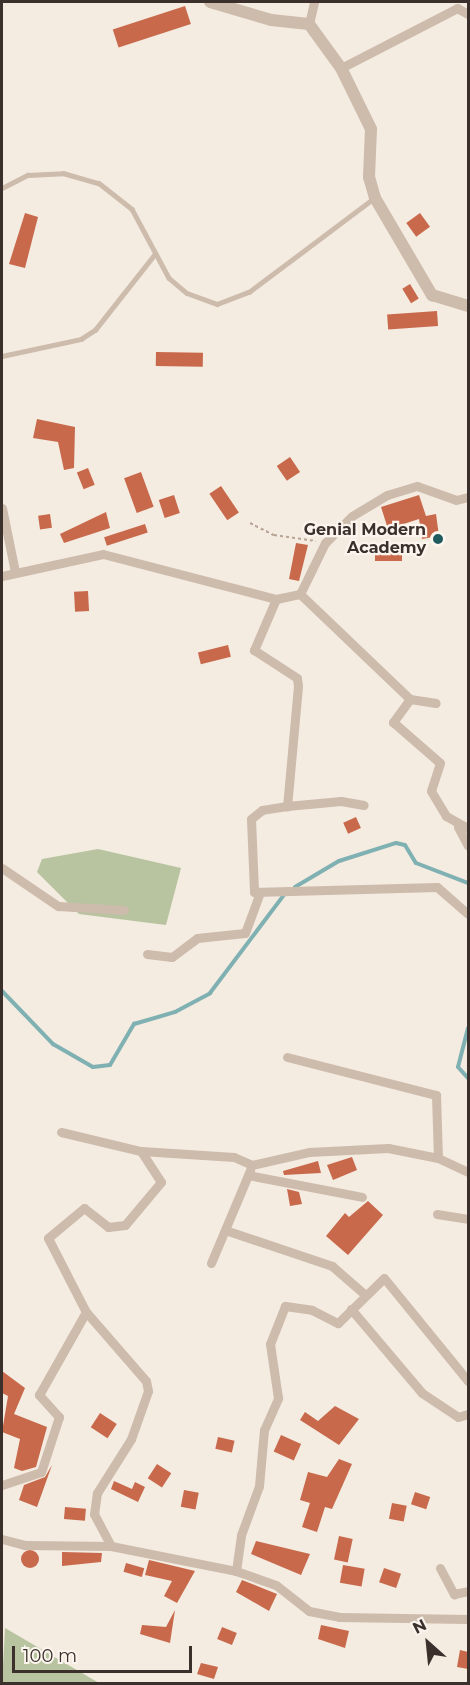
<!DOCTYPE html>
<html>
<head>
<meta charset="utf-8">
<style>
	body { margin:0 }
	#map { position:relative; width:470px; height:1685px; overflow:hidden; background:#f4ebe1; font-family:Montserrat,sans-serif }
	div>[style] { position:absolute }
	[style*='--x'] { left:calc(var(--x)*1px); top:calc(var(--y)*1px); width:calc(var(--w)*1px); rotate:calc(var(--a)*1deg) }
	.green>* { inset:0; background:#b8c4a0 }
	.stream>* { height:4px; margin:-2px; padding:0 2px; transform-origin:2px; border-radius:2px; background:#7fb0b2 }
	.building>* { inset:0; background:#c8694b; transform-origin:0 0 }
	.round { border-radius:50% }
	.path>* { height:2px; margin-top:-1px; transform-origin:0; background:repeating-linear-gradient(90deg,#b9a596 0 3px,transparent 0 6px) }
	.service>* { height:4.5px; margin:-2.25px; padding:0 2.25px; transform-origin:2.25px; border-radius:2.25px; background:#cdbbac }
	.minor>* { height:9px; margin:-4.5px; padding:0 4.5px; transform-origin:4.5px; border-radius:4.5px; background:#cdbbac }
	.tertiary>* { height:12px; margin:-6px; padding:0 6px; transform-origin:6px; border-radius:6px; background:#cdbbac }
	.dots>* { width:16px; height:16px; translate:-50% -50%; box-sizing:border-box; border:3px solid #fbf5ee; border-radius:50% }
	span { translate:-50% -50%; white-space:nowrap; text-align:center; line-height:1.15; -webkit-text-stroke:4.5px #fbf5ee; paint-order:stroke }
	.poi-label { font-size:16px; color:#3b302b; font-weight:700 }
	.right { translate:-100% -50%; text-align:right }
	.frame { position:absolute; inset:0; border:3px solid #3b302b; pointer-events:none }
	.north { position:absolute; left:398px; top:1613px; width:60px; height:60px; -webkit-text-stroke:4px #fbf5ee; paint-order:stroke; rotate:333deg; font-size:16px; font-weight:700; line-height:24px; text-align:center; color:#3b302b }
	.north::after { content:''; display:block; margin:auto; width:21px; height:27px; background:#3b302b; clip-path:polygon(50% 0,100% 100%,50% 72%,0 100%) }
	.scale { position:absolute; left:12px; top:1646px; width:180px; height:27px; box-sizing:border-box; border:3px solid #3b302b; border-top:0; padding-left:8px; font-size:18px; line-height:21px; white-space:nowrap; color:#3b302b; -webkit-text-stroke:4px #fbf5ee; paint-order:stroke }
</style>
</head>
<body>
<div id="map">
	<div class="green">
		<div style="clip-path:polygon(98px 849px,181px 868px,166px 925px,79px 914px,37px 872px,42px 859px)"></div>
		<div style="clip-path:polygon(5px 1628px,99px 1683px,2px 1683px)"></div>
	</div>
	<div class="stream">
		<div style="--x:295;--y:887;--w:51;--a:-30.6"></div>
		<div style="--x:339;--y:861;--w:60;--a:-17.5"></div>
		<div style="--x:396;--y:843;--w:9;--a:13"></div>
		<div style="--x:405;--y:845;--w:21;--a:59"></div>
		<div style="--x:416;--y:863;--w:56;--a:21"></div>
		<div style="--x:2;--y:991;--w:74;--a:46.1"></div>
		<div style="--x:53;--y:1044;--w:46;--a:29.9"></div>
		<div style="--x:93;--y:1067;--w:17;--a:-7"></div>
		<div style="--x:110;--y:1065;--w:48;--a:-59.7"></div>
		<div style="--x:134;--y:1024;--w:43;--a:-16.3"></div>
		<div style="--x:175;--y:1012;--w:40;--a:-28"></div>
		<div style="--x:210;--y:993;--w:126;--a:-53"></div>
		<div style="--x:468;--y:1028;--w:40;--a:104.4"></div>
		<div style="--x:458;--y:1067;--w:15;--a:48"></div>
	</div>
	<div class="building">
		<div style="left:185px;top:6px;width:19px;height:76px;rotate:72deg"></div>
		<div style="clip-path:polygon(25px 213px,38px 217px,25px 268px,9px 264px)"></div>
		<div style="left:420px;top:213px;width:17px;height:17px;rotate:54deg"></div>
		<div style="left:410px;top:284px;width:17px;height:9px;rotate:59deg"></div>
		<div style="left:437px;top:311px;width:15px;height:50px;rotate:86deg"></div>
		<div style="left:156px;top:352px;width:47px;height:14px;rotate:1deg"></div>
		<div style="clip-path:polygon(37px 419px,75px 427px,74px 468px,64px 470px,58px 442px,33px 438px)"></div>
		<div style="left:290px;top:457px;width:18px;height:16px;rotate:56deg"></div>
		<div style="left:88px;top:468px;width:18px;height:12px;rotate:68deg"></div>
		<div style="left:141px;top:472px;width:37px;height:18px;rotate:70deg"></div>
		<div style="left:221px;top:486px;width:32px;height:14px;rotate:56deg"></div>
		<div style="left:174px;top:495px;width:19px;height:16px;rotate:72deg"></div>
		<div style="clip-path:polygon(419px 495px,426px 516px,436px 514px,439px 536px,422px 539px,419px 519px,388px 529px,381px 507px)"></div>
		<div style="clip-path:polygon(106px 512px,110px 528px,64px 543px,60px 534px)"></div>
		<div style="left:50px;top:514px;width:14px;height:12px;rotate:82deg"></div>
		<div style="left:145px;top:524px;width:9px;height:43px;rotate:72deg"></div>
		<div style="clip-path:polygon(296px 543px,308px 545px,299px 581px,289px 579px)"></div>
		<div style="left:402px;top:549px;width:12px;height:27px;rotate:90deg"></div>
		<div style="left:88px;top:591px;width:20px;height:14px;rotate:87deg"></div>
		<div style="left:228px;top:645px;width:12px;height:31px;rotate:76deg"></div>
		<div style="left:356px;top:817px;width:12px;height:14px;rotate:66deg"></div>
		<div style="clip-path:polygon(352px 1157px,357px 1170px,333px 1180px,327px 1165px)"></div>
		<div style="clip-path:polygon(318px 1161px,321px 1173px,284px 1175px,283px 1171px)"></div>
		<div style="clip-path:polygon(287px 1189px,299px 1192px,302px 1204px,290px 1206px)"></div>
		<div style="clip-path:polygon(368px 1201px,383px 1215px,348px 1255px,326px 1236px,345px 1213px,349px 1217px)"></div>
		<div style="clip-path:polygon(2px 1371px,25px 1388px,14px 1414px,47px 1427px,36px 1467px,22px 1471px,14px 1468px,20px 1439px,2px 1432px,8px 1396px,2px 1393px)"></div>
		<div style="clip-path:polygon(335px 1406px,359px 1419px,339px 1445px,300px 1420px,305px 1412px,318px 1421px)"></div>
		<div style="left:100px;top:1413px;width:20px;height:17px;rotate:33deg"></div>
		<div style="left:281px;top:1435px;width:22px;height:18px;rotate:24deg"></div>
		<div style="left:218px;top:1437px;width:17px;height:12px;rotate:13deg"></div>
		<div style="clip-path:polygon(339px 1459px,352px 1464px,332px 1509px,325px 1507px,317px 1532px,302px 1527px,310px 1503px,300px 1500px,308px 1472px,327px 1477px)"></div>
		<div style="left:157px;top:1464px;width:17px;height:17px;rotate:33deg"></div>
		<div style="clip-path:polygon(52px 1465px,37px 1507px,19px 1500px,24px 1485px,45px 1477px)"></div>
		<div style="clip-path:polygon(114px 1481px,132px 1489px,135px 1482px,145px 1487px,138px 1502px,111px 1489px)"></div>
		<div style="left:184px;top:1490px;width:15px;height:17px;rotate:11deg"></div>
		<div style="left:415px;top:1492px;width:16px;height:13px;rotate:18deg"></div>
		<div style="left:392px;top:1503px;width:15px;height:16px;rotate:11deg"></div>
		<div style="left:65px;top:1507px;width:21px;height:12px;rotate:5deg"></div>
		<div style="left:339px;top:1536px;width:14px;height:24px;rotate:12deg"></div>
		<div style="clip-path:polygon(256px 1541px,310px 1554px,301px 1575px,251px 1554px)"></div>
		<div class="round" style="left:21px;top:1550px;width:18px;height:18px"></div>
		<div style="clip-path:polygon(62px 1552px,102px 1553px,101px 1562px,62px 1566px)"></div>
		<div style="clip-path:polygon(149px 1560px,195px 1571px,177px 1603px,164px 1596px,172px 1581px,145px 1575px)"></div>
		<div style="left:126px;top:1563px;width:19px;height:9px;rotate:16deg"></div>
		<div style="left:343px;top:1565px;width:22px;height:18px;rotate:10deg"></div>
		<div style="left:384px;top:1568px;width:18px;height:15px;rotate:19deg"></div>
		<div style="clip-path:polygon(242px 1580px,277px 1594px,269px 1611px,236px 1592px)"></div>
		<div style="clip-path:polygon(175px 1610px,170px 1643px,140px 1634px,142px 1625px,166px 1627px)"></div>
		<div style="clip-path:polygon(321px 1625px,349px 1631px,345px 1648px,318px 1639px)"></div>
		<div style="left:222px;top:1627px;width:16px;height:13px;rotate:22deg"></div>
		<div style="clip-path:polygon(460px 1650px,468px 1652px,468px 1669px,457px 1667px)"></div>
		<div style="clip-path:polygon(201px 1663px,218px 1667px,214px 1679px,197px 1674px)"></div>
	</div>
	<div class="path">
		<div style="--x:250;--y:523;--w:27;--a:27"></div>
		<div style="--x:274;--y:535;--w:42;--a:8.1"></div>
		<div style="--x:468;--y:1451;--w:13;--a:90"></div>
	</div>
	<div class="service">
		<div style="--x:2;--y:188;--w:29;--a:-27"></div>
		<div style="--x:28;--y:175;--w:35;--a:-3"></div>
		<div style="--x:63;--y:173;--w:37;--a:16"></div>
		<div style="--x:99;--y:183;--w:42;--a:38.2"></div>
		<div style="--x:132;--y:209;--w:78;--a:61.8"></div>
		<div style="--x:169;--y:278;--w:23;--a:40"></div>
		<div style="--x:187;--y:293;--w:32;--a:20"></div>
		<div style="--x:217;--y:304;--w:34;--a:-21"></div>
		<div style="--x:249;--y:292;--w:155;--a:-36.9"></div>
		<div style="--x:2;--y:356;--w:81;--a:-12.1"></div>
		<div style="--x:81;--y:339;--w:17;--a:-33"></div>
		<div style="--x:95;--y:330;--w:95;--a:-51.8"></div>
	</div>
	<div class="minor">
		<div style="--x:309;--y:24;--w:23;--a:-77"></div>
		<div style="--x:341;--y:68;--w:131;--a:-27.3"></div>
		<div style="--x:457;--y:8;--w:13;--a:29"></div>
		<div style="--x:2;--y:508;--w:65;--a:78.5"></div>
		<div style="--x:2;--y:576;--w:103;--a:-12.3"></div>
		<div style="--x:103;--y:554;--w:179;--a:14.6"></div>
		<div style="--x:276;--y:599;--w:25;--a:-12"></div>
		<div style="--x:300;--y:594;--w:57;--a:-63.9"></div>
		<div style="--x:325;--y:543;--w:38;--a:-45"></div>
		<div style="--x:352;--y:516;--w:41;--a:-31"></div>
		<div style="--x:387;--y:495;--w:31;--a:-17"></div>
		<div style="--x:417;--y:486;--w:41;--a:19.7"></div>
		<div style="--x:456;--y:500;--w:12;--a:-14"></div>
		<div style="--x:300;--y:594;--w:152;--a:43.7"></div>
		<div style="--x:410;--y:699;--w:26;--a:9"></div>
		<div style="--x:276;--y:599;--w:56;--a:113.3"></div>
		<div style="--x:254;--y:650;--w:51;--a:33.1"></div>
		<div style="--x:297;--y:678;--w:8;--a:83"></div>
		<div style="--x:298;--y:686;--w:121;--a:95.2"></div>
		<div style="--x:287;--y:806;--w:25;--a:171"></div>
		<div style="--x:262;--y:810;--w:14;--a:141"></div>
		<div style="--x:251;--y:819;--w:73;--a:87.6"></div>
		<div style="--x:254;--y:892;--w:183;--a:-1.6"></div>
		<div style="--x:437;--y:887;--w:41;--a:41.1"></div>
		<div style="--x:410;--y:699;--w:29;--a:126"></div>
		<div style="--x:393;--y:722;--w:62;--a:41.1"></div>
		<div style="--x:440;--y:763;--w:29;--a:108"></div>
		<div style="--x:431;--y:791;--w:29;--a:59"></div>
		<div style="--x:446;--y:816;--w:25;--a:29"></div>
		<div style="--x:287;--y:806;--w:54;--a:-5.3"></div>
		<div style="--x:341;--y:801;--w:23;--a:10"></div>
		<div style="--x:458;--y:827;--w:21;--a:62"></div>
		<div style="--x:2;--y:868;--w:68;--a:34.2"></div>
		<div style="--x:58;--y:906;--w:66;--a:3.5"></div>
		<div style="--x:147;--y:954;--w:25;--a:7"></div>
		<div style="--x:172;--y:957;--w:31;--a:-37"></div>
		<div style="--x:197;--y:938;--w:48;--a:-5.9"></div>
		<div style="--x:245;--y:933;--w:40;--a:-69.8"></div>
		<div style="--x:287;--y:1057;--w:154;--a:14.3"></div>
		<div style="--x:436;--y:1095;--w:63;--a:88.2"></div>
		<div style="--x:61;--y:1132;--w:82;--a:13.4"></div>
		<div style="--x:141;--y:1151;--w:93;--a:3.7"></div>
		<div style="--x:234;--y:1157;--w:20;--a:24"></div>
		<div style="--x:252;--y:1165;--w:58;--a:-12.8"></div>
		<div style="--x:309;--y:1152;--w:79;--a:-2.9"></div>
		<div style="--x:388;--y:1148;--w:51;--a:11.3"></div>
		<div style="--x:438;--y:1158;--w:33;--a:25"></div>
		<div style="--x:248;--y:1175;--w:116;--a:10.9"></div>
		<div style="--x:437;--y:1214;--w:31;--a:9"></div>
		<div style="--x:228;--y:1231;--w:110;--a:18.6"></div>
		<div style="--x:332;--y:1266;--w:41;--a:41.1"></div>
		<div style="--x:211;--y:1263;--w:101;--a:-67.2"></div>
		<div style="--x:351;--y:1309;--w:110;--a:49.8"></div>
		<div style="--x:422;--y:1393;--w:43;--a:33.7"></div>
		<div style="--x:458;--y:1417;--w:10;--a:-17"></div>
		<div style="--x:2;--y:1485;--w:41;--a:-18.4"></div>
		<div style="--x:41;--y:1472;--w:58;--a:-71.9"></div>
		<div style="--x:59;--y:1417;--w:30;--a:-132"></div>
		<div style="--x:39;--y:1395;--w:95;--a:-60.5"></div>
		<div style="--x:2;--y:1539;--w:24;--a:15"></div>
		<div style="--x:25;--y:1545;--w:86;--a:0.7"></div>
		<div style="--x:111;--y:1546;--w:127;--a:11.3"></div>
		<div style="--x:236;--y:1571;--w:42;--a:19.3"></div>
		<div style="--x:276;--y:1585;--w:42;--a:38.2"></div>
		<div style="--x:309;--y:1611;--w:31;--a:11"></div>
		<div style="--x:339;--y:1617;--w:129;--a:0.9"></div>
		<div style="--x:111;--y:1546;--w:36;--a:-118"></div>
		<div style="--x:94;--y:1514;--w:21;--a:-82"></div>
		<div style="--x:97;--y:1493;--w:64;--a:-57.8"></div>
		<div style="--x:131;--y:1439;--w:51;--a:-70.5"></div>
		<div style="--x:148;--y:1391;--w:10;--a:-101"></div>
		<div style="--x:146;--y:1381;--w:91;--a:-131"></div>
		<div style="--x:86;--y:1312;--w:83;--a:-117.2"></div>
		<div style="--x:48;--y:1238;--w:47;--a:-39.8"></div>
		<div style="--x:84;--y:1208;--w:31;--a:38"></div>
		<div style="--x:108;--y:1227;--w:17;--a:-7"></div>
		<div style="--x:125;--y:1225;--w:56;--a:-50.1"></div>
		<div style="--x:161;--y:1182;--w:37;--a:-123"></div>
		<div style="--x:440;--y:1568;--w:30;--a:62"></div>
		<div style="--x:454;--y:1594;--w:14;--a:-12"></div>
		<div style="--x:236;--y:1571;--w:36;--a:-82"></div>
		<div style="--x:241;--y:1535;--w:52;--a:-69.8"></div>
		<div style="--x:259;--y:1486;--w:56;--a:-84.9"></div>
		<div style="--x:264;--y:1430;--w:35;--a:-66"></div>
		<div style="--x:278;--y:1398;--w:55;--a:-98.4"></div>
		<div style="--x:270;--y:1344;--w:41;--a:-68.5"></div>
		<div style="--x:285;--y:1306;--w:27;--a:8"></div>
		<div style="--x:312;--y:1310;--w:29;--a:27"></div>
		<div style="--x:338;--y:1323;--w:64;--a:-44.4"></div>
		<div style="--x:384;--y:1278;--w:133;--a:50.8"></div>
	</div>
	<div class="tertiary">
		<div style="--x:210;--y:2;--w:64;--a:16.4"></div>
		<div style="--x:271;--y:20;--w:38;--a:6"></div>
		<div style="--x:309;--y:24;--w:54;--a:54"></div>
		<div style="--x:341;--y:68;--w:68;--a:63.8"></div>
		<div style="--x:371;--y:129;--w:48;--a:92.4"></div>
		<div style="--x:369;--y:177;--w:22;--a:74"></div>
		<div style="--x:375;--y:198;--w:113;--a:59.6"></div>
		<div style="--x:432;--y:295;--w:38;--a:17"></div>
	</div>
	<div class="dots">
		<div style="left:438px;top:539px;background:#1f5a5e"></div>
	</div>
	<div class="poi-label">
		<span class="right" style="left:426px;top:539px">Genial Modern<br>Academy</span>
	</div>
	<div class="frame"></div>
	<div class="north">N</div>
	<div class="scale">100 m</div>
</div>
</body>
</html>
